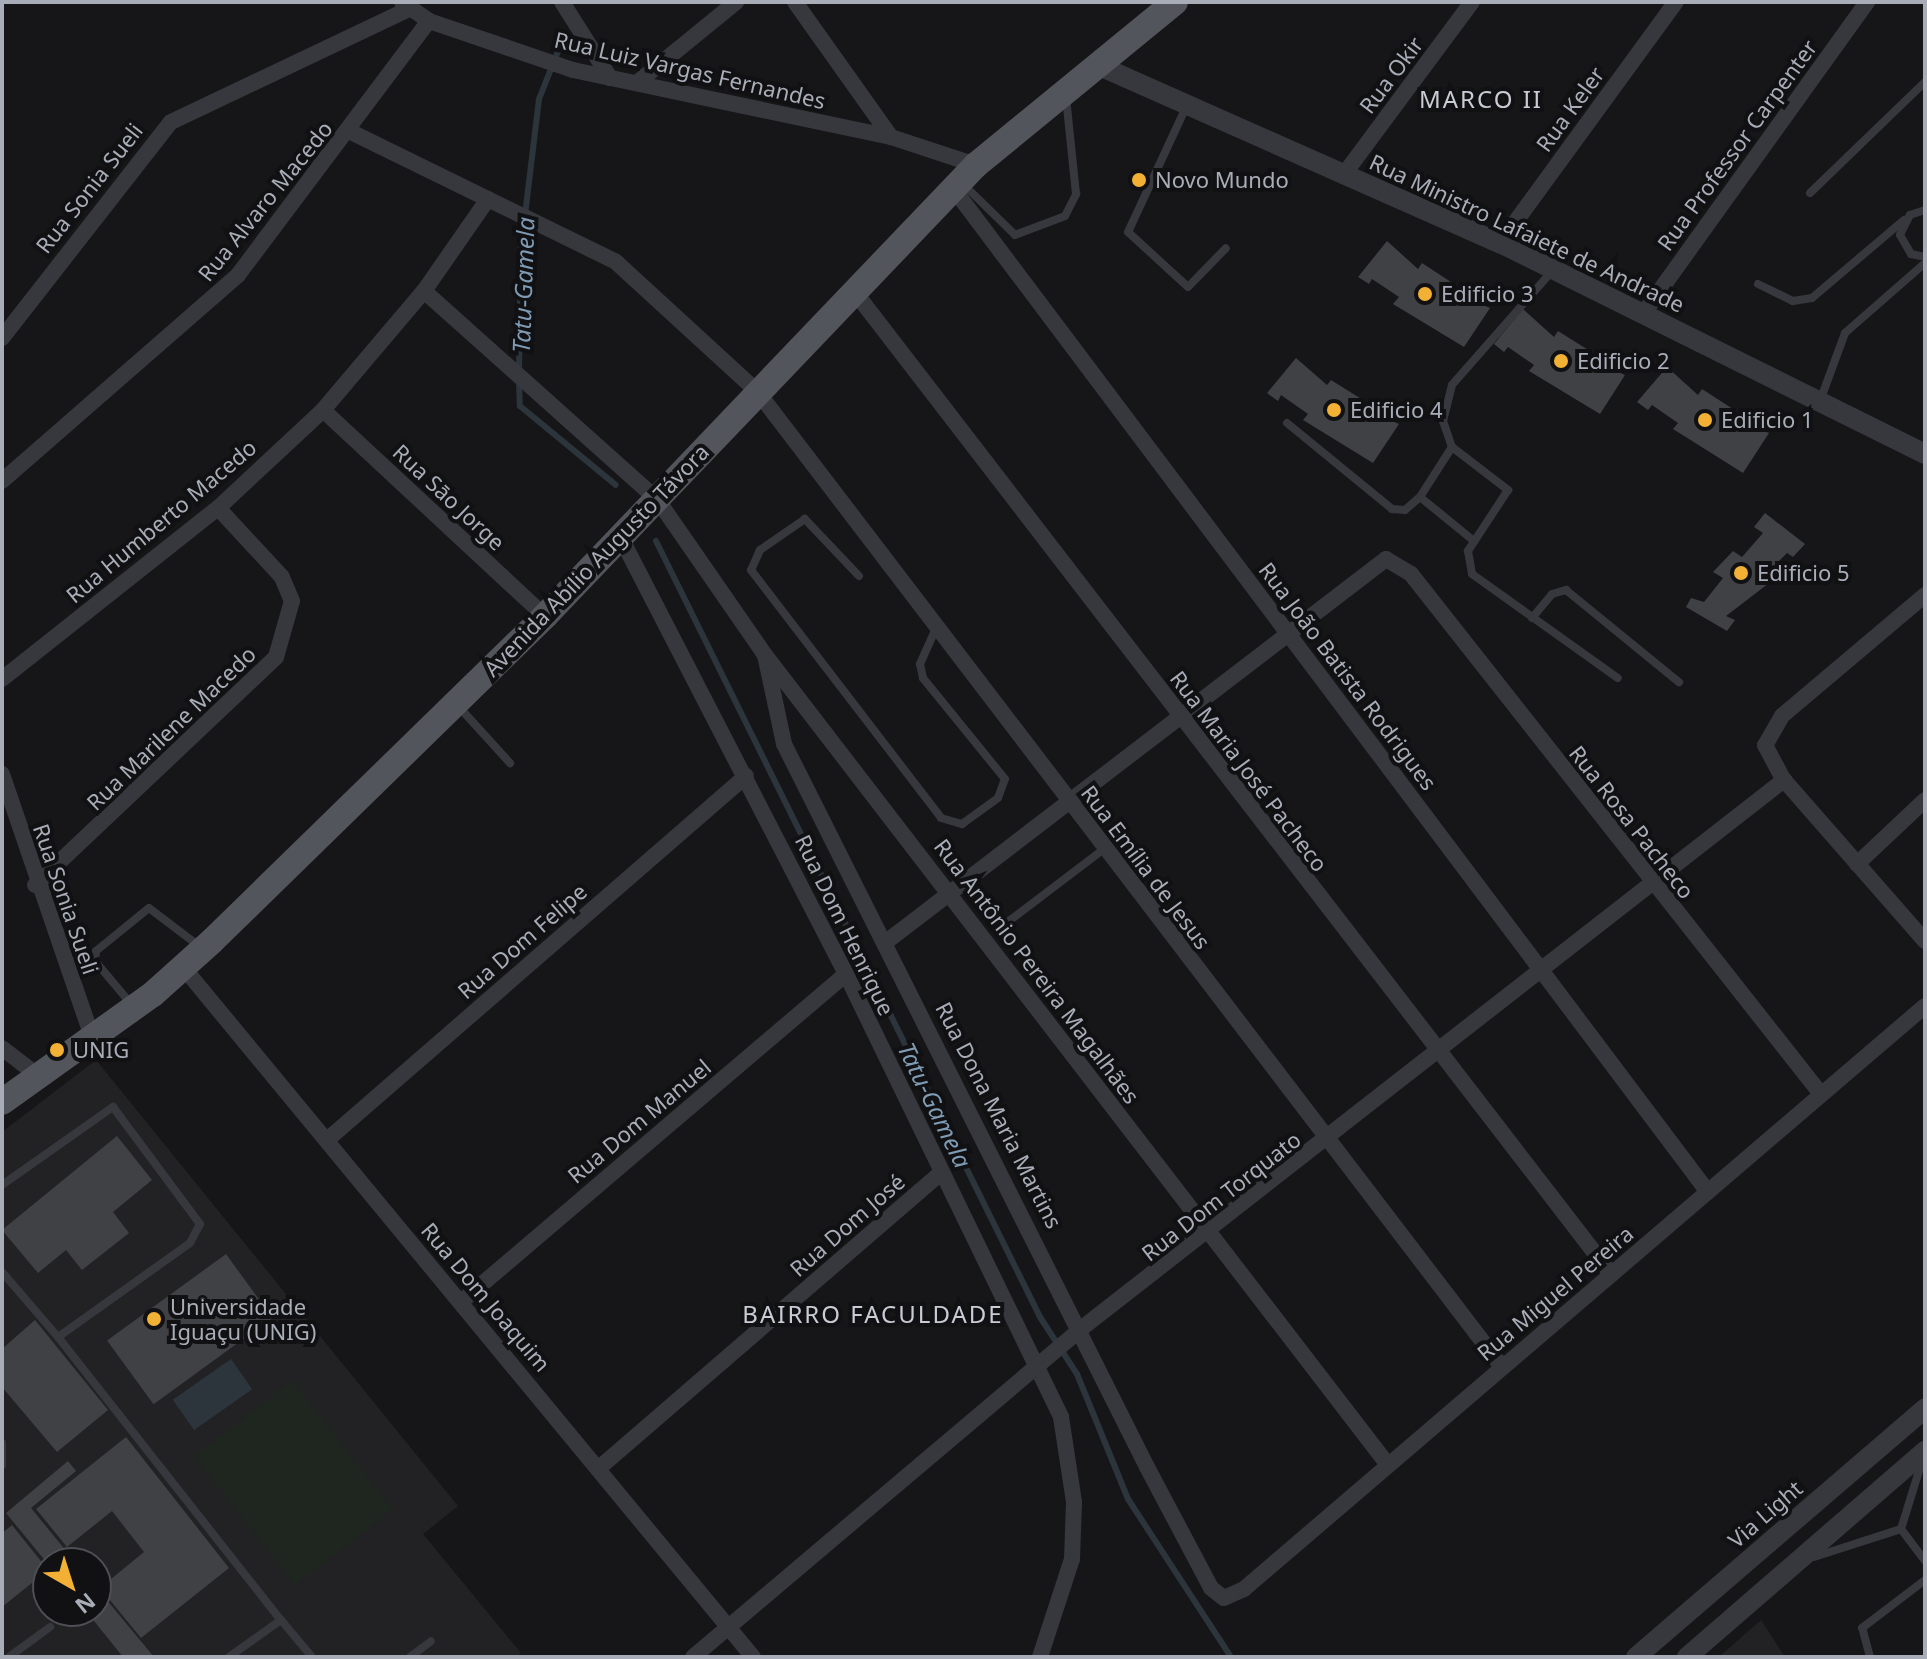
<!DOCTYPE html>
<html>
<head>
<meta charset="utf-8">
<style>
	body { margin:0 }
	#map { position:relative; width:1927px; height:1659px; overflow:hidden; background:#161618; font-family:"Noto Sans",sans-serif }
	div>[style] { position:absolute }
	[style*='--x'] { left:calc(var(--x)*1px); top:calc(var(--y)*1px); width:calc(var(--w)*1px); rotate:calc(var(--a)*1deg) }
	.built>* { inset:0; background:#222225 }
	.green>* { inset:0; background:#1e261f; transform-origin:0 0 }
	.water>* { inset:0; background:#2c353c; transform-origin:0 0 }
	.stream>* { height:6px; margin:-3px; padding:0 3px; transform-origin:3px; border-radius:3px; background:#2c353c }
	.building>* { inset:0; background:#404145; transform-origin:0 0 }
	.service>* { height:8px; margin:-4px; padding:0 4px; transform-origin:4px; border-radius:4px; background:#37383d }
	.minor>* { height:16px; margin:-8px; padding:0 8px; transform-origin:8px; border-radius:8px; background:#37383d }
	.tertiary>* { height:20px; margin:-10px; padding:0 10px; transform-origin:10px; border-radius:10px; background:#37383d }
	.primary>* { height:26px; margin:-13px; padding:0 13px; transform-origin:13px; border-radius:13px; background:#53555c }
	.dots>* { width:22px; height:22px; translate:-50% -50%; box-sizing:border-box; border:4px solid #111113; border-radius:50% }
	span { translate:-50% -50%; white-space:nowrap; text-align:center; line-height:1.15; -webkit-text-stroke:8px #111113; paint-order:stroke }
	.street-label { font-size:22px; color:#a8adb8 }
	.poi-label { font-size:22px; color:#a8adb8 }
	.left { translate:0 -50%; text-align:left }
	.neighbourhood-label { font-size:24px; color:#c9ccd4; letter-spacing:2px }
	.water-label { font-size:24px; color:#7f9bb3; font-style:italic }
	.frame { position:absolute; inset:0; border:4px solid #a8adb8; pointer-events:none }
	.north { position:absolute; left:32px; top:1547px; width:80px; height:80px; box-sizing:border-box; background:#111113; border:2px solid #4d4f55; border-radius:50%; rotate:141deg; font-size:22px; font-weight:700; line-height:32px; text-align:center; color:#a8adb8 }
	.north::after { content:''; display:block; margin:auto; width:28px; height:36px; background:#f2b134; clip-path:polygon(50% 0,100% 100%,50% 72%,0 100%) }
</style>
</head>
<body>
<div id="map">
	<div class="built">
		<div style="clip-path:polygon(evenodd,96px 1060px,458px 1506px,423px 1534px,521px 1653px,516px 1657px,2px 1657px,2px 1132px,96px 1060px,48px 1563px,96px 1563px,96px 1611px,48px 1611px,48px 1563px)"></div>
		<div style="clip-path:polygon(1761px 1620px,1785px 1657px,1719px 1657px)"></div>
	</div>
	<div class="green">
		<div style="left:292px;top:1380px;width:164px;height:124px;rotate:52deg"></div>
	</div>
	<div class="water">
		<div style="left:231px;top:1359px;width:37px;height:71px;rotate:55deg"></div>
	</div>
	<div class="stream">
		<div style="--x:519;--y:371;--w:123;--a:-89.1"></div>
		<div style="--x:521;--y:248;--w:150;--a:-83.1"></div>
		<div style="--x:539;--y:99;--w:59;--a:-68.2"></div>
		<div style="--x:519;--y:382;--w:24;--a:88"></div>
		<div style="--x:520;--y:406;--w:124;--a:39.5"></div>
		<div style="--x:656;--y:541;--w:866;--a:63.67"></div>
		<div style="--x:1040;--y:1317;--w:68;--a:57"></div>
		<div style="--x:1077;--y:1374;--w:135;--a:67.8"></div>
		<div style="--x:1128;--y:1499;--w:189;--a:56.9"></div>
	</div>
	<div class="building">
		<div style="clip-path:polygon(1387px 241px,1418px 269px,1422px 263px,1454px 284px,1451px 291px,1490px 308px,1464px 347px,1393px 304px,1399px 297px,1372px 279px,1369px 284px,1358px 277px)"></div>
		<div style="clip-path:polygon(1523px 309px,1554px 337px,1558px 331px,1590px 351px,1586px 358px,1625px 375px,1600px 414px,1529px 371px,1534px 365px,1508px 347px,1504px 352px,1494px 344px)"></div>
		<div style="clip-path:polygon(1296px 358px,1327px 385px,1331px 380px,1363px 400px,1360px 407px,1399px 424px,1373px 463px,1303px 420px,1308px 414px,1281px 395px,1278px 401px,1267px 393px)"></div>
		<div style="clip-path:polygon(1667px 367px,1698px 395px,1702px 389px,1733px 409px,1730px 417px,1769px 433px,1743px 473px,1673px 429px,1678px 423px,1652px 405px,1648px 410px,1637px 402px)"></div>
		<div style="clip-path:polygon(1765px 513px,1805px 544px,1793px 557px,1787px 553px,1766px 574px,1773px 580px,1726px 616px,1735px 620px,1727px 631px,1686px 607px,1691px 598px,1704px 602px,1723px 578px,1713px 572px,1733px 551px,1742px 557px,1763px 533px,1754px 527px)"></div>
		<div style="clip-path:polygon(117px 1136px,152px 1180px,113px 1212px,129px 1233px,82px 1270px,66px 1250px,38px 1273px,2px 1230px)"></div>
		<div style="left:226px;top:1254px;width:79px;height:147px;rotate:54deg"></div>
		<div style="clip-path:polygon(35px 1320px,108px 1410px,57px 1452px,2px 1387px,2px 1349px)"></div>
		<div style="clip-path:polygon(126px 1437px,229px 1568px,141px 1638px,100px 1588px,144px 1552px,112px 1511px,67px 1547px,36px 1509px)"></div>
		<div style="clip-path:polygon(68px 1461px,76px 1471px,31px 1508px,76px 1563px,47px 1563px,6px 1513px)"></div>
		<div style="clip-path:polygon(12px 1525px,48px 1570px,2px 1607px,2px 1533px)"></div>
		<div style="clip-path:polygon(96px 1587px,154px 1657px,123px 1657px,86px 1611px,96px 1611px)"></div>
	</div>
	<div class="service">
		<div style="--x:1187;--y:105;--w:140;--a:114.9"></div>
		<div style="--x:1128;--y:232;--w:81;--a:42.5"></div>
		<div style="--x:1188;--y:287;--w:54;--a:-45.7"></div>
		<div style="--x:964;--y:185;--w:71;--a:44.4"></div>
		<div style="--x:1015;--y:235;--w:53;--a:-20.8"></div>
		<div style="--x:1065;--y:216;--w:25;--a:-63"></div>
		<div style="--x:1076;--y:194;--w:98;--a:-95.9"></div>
		<div style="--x:1810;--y:193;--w:160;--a:-44"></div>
		<div style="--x:1925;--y:210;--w:16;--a:162"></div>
		<div style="--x:1910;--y:215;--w:22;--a:117"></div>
		<div style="--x:1900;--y:235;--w:22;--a:60"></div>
		<div style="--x:1911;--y:254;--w:14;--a:12"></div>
		<div style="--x:1553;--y:270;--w:153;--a:131.3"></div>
		<div style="--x:1452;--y:385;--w:37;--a:104"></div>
		<div style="--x:1443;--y:421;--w:28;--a:71"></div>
		<div style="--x:1452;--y:447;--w:71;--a:37.5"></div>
		<div style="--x:1508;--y:490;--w:73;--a:123.3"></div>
		<div style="--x:1468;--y:551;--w:23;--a:80"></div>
		<div style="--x:1472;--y:574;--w:179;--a:35.5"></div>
		<div style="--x:1758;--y:284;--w:39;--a:26"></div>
		<div style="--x:1793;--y:301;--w:19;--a:-9"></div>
		<div style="--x:1812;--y:298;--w:121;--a:-40.3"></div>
		<div style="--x:1820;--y:401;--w:72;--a:-69.8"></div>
		<div style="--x:1845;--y:333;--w:106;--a:-41.2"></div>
		<div style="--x:1287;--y:423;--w:136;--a:39.3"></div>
		<div style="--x:1392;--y:509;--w:13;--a:4"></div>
		<div style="--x:1405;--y:510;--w:20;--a:-41"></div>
		<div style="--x:1452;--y:447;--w:59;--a:122.6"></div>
		<div style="--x:1420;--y:497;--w:70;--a:39.2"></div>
		<div style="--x:859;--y:576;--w:79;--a:-133.5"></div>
		<div style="--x:805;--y:519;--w:55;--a:145.4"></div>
		<div style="--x:760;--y:550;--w:22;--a:114"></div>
		<div style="--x:751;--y:570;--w:312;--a:52.5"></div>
		<div style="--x:941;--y:818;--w:22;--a:16"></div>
		<div style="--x:962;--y:824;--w:44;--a:-35.8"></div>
		<div style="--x:998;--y:798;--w:20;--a:-70"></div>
		<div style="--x:1005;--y:779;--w:130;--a:-129.1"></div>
		<div style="--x:923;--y:678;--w:14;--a:-102"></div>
		<div style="--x:920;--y:664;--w:39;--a:-66"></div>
		<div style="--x:1532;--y:618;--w:31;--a:-50"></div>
		<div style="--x:1552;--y:594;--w:15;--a:-16"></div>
		<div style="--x:1566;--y:590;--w:146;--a:39.2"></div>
		<div style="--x:459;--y:707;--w:76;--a:47.7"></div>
		<div style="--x:1009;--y:921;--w:121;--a:-37.2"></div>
		<div style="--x:132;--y:1005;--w:57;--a:-130.1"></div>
		<div style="--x:95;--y:961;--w:10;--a:-84"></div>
		<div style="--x:96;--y:951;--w:68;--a:-39.1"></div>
		<div style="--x:149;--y:908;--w:63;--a:37.2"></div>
		<div style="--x:2;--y:1185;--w:136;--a:-35.1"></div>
		<div style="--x:113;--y:1107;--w:146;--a:53.4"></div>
		<div style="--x:200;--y:1224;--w:21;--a:118"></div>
		<div style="--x:190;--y:1243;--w:162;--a:144.5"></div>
		<div style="--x:58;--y:1337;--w:86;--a:-130.7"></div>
		<div style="--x:58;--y:1337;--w:360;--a:51.8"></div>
		<div style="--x:281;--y:1620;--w:64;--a:144.6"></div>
		<div style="--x:2;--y:1443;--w:22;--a:90"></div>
		<div style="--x:1901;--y:1529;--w:71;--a:-72.8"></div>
		<div style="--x:1901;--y:1529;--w:40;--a:53"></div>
		<div style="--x:1814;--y:1557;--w:91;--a:-17.8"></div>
		<div style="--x:281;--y:1620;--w:48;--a:50"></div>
		<div style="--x:9;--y:1657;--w:51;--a:-36.2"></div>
		<div style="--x:410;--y:1657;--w:26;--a:-37"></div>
		<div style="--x:1870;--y:1657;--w:30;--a:-105"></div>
		<div style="--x:1862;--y:1628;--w:79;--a:-37.3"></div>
	</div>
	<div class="minor">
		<div style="--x:402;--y:2;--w:33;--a:35"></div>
		<div style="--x:429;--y:21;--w:152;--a:18.8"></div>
		<div style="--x:573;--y:70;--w:325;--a:11.9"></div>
		<div style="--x:891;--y:137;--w:89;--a:18.2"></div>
		<div style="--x:562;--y:2;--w:90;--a:57.7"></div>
		<div style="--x:795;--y:2;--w:166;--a:54.6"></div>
		<div style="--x:638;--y:82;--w:127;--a:-39.2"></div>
		<div style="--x:351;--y:132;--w:295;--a:26.1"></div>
		<div style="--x:616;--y:262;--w:191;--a:42.5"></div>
		<div style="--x:757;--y:391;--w:1228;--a:52.64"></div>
		<div style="--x:1345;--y:173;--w:213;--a:-53.4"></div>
		<div style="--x:953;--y:188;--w:1256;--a:53.06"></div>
		<div style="--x:1500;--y:243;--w:298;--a:-53.9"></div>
		<div style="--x:424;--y:291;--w:312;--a:41.8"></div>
		<div style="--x:657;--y:499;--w:190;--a:55.3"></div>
		<div style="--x:765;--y:655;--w:1022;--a:52.43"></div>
		<div style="--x:854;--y:291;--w:1241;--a:52.4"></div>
		<div style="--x:1643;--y:314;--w:384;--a:-54.3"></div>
		<div style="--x:2;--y:338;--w:274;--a:-52"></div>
		<div style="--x:171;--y:122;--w:261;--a:-25.4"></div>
		<div style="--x:323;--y:410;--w:303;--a:42.9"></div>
		<div style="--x:2;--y:481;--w:313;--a:-41.1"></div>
		<div style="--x:238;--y:275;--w:318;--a:-53.1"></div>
		<div style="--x:621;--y:538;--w:491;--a:62.7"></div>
		<div style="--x:846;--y:974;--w:492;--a:64.1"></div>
		<div style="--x:1061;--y:1417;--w:86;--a:81.3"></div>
		<div style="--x:1074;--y:1502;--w:57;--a:92"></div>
		<div style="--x:1072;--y:1559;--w:103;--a:108.1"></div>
		<div style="--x:1925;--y:595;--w:187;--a:139.8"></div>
		<div style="--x:1782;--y:716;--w:34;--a:120"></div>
		<div style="--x:1765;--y:745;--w:40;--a:62"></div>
		<div style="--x:1784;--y:780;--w:214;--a:48.8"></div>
		<div style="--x:765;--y:655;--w:91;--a:77.9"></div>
		<div style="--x:784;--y:744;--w:809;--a:63.34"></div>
		<div style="--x:1147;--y:1467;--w:137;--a:62.1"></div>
		<div style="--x:1211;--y:1588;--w:16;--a:38"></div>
		<div style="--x:1224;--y:1598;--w:22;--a:-24"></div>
		<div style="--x:1244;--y:1589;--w:896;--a:-40.57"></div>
		<div style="--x:2;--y:679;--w:275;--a:-38.4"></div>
		<div style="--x:218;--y:508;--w:144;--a:-43"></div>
		<div style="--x:323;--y:410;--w:156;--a:-49.7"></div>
		<div style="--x:424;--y:291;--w:112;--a:-55.2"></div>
		<div style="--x:2;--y:774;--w:278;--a:71.1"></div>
		<div style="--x:1857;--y:864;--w:93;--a:-43.3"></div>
		<div style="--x:35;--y:885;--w:332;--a:-43.4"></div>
		<div style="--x:276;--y:657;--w:58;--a:-74.1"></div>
		<div style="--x:292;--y:601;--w:26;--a:-113"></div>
		<div style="--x:282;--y:577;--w:94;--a:-132.8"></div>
		<div style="--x:886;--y:942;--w:630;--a:-37.45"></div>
		<div style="--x:1386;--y:559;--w:29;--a:31"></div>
		<div style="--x:1411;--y:574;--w:662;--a:51.75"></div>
		<div style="--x:183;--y:967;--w:895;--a:50.44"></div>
		<div style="--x:2;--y:1048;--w:44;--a:37.6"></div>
		<div style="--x:327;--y:1140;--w:555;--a:-40.98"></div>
		<div style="--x:461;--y:1302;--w:506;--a:-40.43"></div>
		<div style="--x:599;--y:1468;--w:452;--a:-40.8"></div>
		<div style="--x:693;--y:1657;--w:509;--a:-40.22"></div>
		<div style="--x:1082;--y:1328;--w:891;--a:-37.98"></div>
	</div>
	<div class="tertiary">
		<div style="--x:1102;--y:67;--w:435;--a:23.9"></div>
		<div style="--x:1500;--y:243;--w:474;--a:26.4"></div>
		<div style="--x:1636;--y:1657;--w:381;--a:-40.7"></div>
		<div style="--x:1687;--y:1657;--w:315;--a:-40.9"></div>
	</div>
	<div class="primary">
		<div style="--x:2;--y:1102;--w:186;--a:-35.6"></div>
		<div style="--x:153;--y:994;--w:79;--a:-41.9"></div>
		<div style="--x:212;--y:941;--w:465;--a:-44.3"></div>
		<div style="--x:545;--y:616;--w:624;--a:-46.3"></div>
		<div style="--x:976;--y:165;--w:257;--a:-39.3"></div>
	</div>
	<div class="dots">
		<div style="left:1139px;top:180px;background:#f2b134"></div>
		<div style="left:1425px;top:294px;background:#f2b134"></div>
		<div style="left:1561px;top:361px;background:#f2b134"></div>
		<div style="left:1334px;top:410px;background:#f2b134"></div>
		<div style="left:1705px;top:420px;background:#f2b134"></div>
		<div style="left:1741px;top:573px;background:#f2b134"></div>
		<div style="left:57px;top:1050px;background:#f2b134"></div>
		<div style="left:154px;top:1319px;background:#f2b134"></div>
	</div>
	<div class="street-label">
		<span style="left:690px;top:70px;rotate:13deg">Rua Luiz Vargas Fernandes</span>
		<span style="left:1391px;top:75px;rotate:-53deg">Rua Okir</span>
		<span style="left:1570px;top:109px;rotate:-54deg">Rua Keler</span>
		<span style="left:1737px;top:145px;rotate:-54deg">Rua Professor Carpenter</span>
		<span style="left:89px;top:188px;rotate:-52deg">Rua Sonia Sueli</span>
		<span style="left:265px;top:201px;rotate:-51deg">Rua Alvaro Macedo</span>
		<span style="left:1527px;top:233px;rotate:25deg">Rua Ministro Lafaiete de Andrade</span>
		<span style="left:449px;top:497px;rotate:43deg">Rua Sāo Jorge</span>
		<span style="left:161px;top:521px;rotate:-40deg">Rua Humberto Macedo</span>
		<span style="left:596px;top:560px;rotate:-46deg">Avenida Abílio Augusto Távora</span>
		<span style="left:1348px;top:676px;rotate:53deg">Rua João Batista Rodrigues</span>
		<span style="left:171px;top:728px;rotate:-44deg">Rua Marilene Macedo</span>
		<span style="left:1249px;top:771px;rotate:53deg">Rua Maria José Pacheco</span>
		<span style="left:1632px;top:822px;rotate:52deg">Rua Rosa Pacheco</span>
		<span style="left:1146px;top:867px;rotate:53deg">Rua Emília de Jesus</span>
		<span style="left:66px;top:899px;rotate:71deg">Rua Sonia Sueli</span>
		<span style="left:845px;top:925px;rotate:64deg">Rua Dom Henrique</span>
		<span style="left:522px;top:941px;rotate:-41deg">Rua Dom Felipe</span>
		<span style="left:1037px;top:971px;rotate:53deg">Rua Antônio Pereira Magalhães</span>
		<span style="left:999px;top:1115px;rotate:63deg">Rua Dona Maria Martins</span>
		<span style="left:639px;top:1121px;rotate:-40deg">Rua Dom Manuel</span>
		<span style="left:1221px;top:1196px;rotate:-38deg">Rua Dom Torquato</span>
		<span style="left:847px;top:1225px;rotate:-41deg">Rua Dom José</span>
		<span style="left:1555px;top:1293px;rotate:-40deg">Rua Miguel Pereira</span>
		<span style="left:486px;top:1297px;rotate:50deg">Rua Dom Joaquim</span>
		<span style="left:1765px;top:1514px;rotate:-41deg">Via Light</span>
	</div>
	<div class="poi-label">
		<span class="left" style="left:1155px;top:180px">Novo Mundo</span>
		<span class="left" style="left:1441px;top:294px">Edificio 3</span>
		<span class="left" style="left:1577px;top:361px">Edificio 2</span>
		<span class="left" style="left:1350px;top:410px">Edificio 4</span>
		<span class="left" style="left:1721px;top:420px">Edificio 1</span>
		<span class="left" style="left:1757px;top:573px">Edificio 5</span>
		<span class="left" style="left:73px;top:1050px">UNIG</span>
		<span class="left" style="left:170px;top:1319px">Universidade<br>Iguaçu (UNIG)</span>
	</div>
	<div class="neighbourhood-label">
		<span style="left:1481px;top:99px">MARCO II</span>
		<span style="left:873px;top:1314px">BAIRRO FACULDADE</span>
	</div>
	<div class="water-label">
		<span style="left:523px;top:285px;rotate:-88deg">Tatu-Gamela</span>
		<span style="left:935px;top:1105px;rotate:64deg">Tatu-Gamela</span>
	</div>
	<div class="frame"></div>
	<div class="north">N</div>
</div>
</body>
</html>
